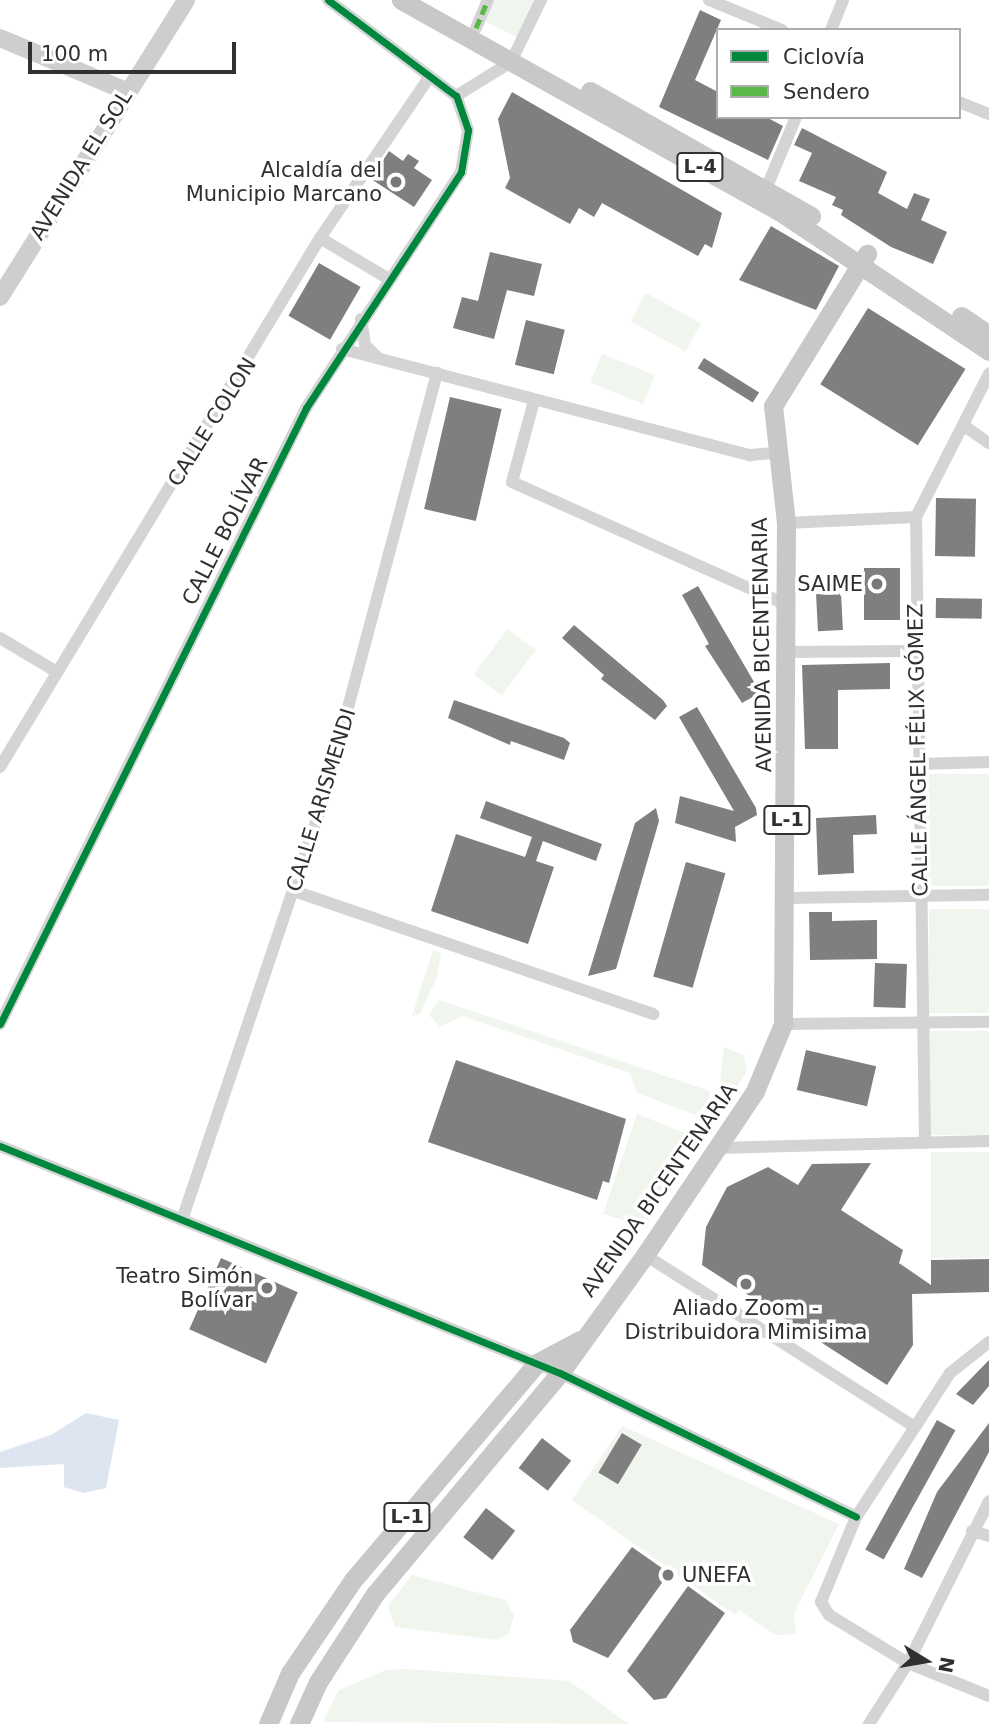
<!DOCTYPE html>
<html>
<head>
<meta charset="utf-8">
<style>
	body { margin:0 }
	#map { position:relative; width:989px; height:1724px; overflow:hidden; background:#fff; font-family:"DejaVu Sans",sans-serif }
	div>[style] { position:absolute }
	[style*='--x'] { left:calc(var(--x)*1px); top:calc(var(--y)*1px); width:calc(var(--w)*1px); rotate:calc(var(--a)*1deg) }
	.green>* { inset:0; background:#f0f5ed; transform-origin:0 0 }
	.water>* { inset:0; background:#dce5f0 }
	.building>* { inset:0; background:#7f7f7f; transform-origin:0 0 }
	.street>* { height:12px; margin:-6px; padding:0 6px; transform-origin:6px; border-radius:6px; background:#d4d4d4 }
	.secondary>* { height:18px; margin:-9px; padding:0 9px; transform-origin:9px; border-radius:9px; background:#cecece }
	.primary>* { height:19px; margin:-9.5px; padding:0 9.5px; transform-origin:9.5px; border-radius:9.5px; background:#c8c8c8 }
	.quiet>* { height:5px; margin-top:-2.5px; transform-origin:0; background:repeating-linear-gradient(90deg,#58b947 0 10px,transparent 0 15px) }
	.cycleway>* { height:7px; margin:-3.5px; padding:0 3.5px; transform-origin:3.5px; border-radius:3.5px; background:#00873e }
	.dots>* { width:19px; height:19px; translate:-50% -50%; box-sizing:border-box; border:4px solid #fff; border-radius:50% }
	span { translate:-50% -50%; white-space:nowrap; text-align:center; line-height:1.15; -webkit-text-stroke:7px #fff; paint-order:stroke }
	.shield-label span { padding:2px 5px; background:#fff; border:2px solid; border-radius:5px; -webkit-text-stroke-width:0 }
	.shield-label { font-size:19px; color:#303030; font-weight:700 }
	.street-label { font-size:21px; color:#303030 }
	.poi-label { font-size:21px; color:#303030 }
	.right { translate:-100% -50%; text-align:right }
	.left { translate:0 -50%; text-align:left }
	.legend { position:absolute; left:716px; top:28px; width:245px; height:91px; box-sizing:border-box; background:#fff; border:2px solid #acacac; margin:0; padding:9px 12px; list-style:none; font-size:21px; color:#303030 }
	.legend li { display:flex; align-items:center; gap:14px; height:35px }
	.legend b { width:35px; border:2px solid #acacac }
	.north { position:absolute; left:891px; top:1626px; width:70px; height:70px; -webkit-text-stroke:5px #fff; paint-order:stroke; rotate:101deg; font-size:19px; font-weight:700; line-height:28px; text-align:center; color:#303030 }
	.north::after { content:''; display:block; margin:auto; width:24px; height:32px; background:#303030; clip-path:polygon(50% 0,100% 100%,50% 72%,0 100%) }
	.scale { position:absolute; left:28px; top:42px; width:208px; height:32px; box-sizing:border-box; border:4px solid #303030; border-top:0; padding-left:9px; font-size:21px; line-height:24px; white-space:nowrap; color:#303030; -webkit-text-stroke:5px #fff; paint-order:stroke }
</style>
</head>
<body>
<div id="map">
	<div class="green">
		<div style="clip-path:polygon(491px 0,535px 0,517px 37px,482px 20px)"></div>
		<div style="left:646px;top:293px;width:63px;height:32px;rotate:29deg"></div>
		<div style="left:602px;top:354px;width:57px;height:31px;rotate:22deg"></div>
		<div style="left:508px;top:629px;width:35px;height:57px;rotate:37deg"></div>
		<div style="left:989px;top:774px;width:112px;height:61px;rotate:90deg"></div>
		<div style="left:929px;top:909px;width:60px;height:104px"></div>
		<div style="clip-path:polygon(433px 950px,441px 953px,437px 977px,420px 1014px,412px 1016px)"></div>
		<div style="clip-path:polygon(439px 1000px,710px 1091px,708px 1101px,696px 1115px,637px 1093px,630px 1073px,462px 1016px,440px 1027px,429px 1015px)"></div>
		<div style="left:989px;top:1031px;width:104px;height:60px;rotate:90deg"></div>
		<div style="clip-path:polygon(724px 1047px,744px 1055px,747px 1071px,716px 1119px)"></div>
		<div style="clip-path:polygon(637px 1114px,698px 1138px,647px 1227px,603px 1214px)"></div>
		<div style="left:989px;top:1152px;width:106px;height:58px;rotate:90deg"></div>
		<div style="clip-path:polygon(622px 1426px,839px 1524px,794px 1613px,796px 1634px,775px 1635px,739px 1610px,735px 1615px,572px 1500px)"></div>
		<div style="clip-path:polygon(412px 1575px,505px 1600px,514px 1615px,509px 1634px,496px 1640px,395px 1627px,388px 1606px)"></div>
		<div style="clip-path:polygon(407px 1669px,569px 1681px,629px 1724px,323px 1722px,338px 1691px,386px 1670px)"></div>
	</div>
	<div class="water">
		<div style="clip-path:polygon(86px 1413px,119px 1420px,106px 1488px,83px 1493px,64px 1487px,64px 1464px,0 1468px,0 1452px,51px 1435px)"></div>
	</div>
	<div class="building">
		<div style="clip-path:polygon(700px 10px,721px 20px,695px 80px,718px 92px,718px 117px,766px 117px,783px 126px,768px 160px,659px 107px)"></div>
		<div style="clip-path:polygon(512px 92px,722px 213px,712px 248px,705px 244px,698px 256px,602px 203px,594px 217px,579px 208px,570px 224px,505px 188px,510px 178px,498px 119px)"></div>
		<div style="clip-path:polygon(802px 128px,887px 172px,878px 193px,907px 209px,914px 193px,930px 199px,921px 220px,947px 232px,933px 264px,891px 247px,841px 215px,843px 210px,832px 205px,836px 197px,799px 181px,812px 153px,794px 145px)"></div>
		<div style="clip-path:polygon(389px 151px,403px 161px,408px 154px,419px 161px,414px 168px,432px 180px,414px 207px,371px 179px)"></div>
		<div style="clip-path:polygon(771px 226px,839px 266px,816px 310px,739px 280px)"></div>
		<div style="clip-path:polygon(490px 252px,542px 264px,534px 296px,507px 290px,494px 339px,453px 328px,462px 297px,478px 301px)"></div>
		<div style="left:319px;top:263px;width:48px;height:61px;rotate:30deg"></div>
		<div style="left:868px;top:308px;width:115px;height:90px;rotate:32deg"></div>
		<div style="left:526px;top:320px;width:40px;height:46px;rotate:14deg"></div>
		<div style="left:704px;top:358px;width:65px;height:12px;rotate:32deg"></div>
		<div style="left:450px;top:397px;width:53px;height:115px;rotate:13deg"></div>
		<div style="left:936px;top:498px;width:40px;height:58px;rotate:1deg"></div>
		<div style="left:864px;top:568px;width:36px;height:52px"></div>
		<div style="clip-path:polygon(698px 586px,757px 687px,758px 694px,742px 703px,705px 646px,709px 644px,682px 595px)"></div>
		<div style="left:841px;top:593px;width:37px;height:25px;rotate:87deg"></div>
		<div style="left:936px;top:598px;width:46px;height:20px;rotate:1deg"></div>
		<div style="clip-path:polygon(574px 625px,663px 700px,667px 706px,655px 720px,601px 679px,604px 675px,562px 638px)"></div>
		<div style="clip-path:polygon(890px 663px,890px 689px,838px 690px,838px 749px,805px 749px,802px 665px)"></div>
		<div style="clip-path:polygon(454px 700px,564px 738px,570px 743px,564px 760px,511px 741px,510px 745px,448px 718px)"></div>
		<div style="clip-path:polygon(697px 707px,756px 808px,757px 815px,735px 827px,736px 842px,675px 823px,680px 796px,734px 811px,679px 717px)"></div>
		<div style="clip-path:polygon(486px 801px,602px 844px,596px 861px,543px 841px,536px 861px,554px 867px,528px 944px,431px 911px,456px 834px,525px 857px,532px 837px,480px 818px)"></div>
		<div style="clip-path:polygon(656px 808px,659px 821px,616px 969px,588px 976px,635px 823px)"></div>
		<div style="clip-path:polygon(876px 815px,877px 834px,853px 835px,854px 873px,818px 875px,816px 818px)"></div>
		<div style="left:686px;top:862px;width:41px;height:119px;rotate:16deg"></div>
		<div style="clip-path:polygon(809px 912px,832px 912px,832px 921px,877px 920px,877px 959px,810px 960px)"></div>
		<div style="left:875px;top:963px;width:32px;height:44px;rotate:2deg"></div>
		<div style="left:806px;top:1050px;width:72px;height:41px;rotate:13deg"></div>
		<div style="clip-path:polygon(456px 1060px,626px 1119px,609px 1183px,603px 1181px,597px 1200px,428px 1142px)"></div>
		<div style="clip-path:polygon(871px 1163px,841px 1210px,903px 1250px,899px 1263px,931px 1285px,931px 1260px,989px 1259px,989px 1292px,912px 1294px,913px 1345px,887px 1385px,702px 1265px,706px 1227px,727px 1187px,768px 1167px,798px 1185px,812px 1164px)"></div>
		<div style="left:221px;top:1258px;width:84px;height:78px;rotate:24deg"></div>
		<div style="clip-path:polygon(989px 1360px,989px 1386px,973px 1405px,956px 1394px)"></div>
		<div style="left:937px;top:1420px;width:21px;height:148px;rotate:29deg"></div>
		<div style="clip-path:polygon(989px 1423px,989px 1452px,922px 1578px,904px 1569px,937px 1492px)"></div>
		<div style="left:622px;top:1433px;width:23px;height:46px;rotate:31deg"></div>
		<div style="left:542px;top:1438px;width:37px;height:38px;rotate:38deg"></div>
		<div style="left:486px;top:1508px;width:37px;height:37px;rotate:38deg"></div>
		<div style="clip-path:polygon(632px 1547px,669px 1573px,608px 1658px,573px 1642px,570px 1630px)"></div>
		<div style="clip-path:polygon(688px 1586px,725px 1613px,666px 1698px,654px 1700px,627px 1671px)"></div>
	</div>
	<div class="street">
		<div style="--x:709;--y:0;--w:79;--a:22.3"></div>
		<div style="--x:476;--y:28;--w:30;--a:-67"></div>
		<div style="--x:831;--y:30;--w:32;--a:-68"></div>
		<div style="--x:456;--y:96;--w:65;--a:-31.7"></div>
		<div style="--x:511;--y:62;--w:69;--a:-64.2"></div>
		<div style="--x:959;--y:102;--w:32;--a:22"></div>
		<div style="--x:764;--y:194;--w:83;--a:-67.4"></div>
		<div style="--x:320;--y:238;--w:78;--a:30.8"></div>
		<div style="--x:361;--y:319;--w:26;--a:81"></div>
		<div style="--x:365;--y:345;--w:16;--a:45"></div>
		<div style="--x:342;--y:349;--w:422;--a:14.6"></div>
		<div style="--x:750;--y:455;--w:24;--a:-5"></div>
		<div style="--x:534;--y:401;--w:84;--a:105.2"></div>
		<div style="--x:512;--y:482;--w:299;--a:24.1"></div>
		<div style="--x:963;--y:425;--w:32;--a:35"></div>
		<div style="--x:786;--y:523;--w:130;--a:-2.6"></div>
		<div style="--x:0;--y:638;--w:66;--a:30.8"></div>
		<div style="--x:785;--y:652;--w:130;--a:-0.4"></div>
		<div style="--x:918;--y:764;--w:71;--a:-1.6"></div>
		<div style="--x:0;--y:767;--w:618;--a:-58.83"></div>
		<div style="--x:320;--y:238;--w:192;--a:-55.8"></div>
		<div style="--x:294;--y:891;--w:380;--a:18.9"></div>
		<div style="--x:788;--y:898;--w:201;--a:-0.9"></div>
		<div style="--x:0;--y:1024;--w:688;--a:-63.58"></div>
		<div style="--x:306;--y:408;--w:282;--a:-56.7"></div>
		<div style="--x:461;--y:172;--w:43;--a:-80.5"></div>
		<div style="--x:468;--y:130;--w:36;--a:-109"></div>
		<div style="--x:456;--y:96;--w:160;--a:-143.1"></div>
		<div style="--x:783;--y:1024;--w:206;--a:-0.6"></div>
		<div style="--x:925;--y:1143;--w:626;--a:-90.82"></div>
		<div style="--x:916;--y:517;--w:161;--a:-63"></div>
		<div style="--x:0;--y:1146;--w:604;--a:22.07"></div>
		<div style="--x:560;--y:1373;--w:329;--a:25.9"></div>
		<div style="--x:718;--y:1148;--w:271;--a:-1.5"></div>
		<div style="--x:182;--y:1220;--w:449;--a:-71.4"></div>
		<div style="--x:325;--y:794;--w:436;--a:-75.1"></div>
		<div style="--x:645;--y:1255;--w:320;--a:32.5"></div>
		<div style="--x:989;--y:1342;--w:50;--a:141.5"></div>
		<div style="--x:950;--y:1373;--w:64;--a:122.9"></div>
		<div style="--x:915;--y:1427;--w:108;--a:123.2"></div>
		<div style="--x:856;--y:1517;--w:92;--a:112.4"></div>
		<div style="--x:821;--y:1602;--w:15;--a:58"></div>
		<div style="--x:829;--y:1615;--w:92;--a:31.3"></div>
		<div style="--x:908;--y:1663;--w:87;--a:22.2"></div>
		<div style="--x:972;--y:1531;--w:18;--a:16"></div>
		<div style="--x:869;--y:1724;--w:72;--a:-57.4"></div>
		<div style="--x:908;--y:1663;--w:181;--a:-63.4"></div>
	</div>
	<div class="secondary">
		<div style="--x:0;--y:38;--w:137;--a:22.8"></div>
		<div style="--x:0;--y:297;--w:350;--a:-57.9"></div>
	</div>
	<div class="primary">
		<div style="--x:401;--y:0;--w:433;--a:29.2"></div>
		<div style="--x:779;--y:211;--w:252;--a:33.7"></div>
		<div style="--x:590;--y:91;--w:254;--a:29.5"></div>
		<div style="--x:961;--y:316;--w:34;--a:34"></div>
		<div style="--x:268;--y:1724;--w:56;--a:-66.7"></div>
		<div style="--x:290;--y:1673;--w:112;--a:-55.9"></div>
		<div style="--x:353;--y:1580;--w:285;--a:-49.7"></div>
		<div style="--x:537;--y:1363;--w:49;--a:-28.1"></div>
		<div style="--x:299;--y:1724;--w:46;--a:-65.7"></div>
		<div style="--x:318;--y:1682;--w:105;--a:-57.1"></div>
		<div style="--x:375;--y:1594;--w:288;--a:-50.1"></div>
		<div style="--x:560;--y:1373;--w:145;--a:-54.2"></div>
		<div style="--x:645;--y:1255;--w:197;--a:-56.1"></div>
		<div style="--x:755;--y:1091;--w:73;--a:-67.3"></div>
		<div style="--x:783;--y:1024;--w:501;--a:-89.66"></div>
		<div style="--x:786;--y:523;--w:118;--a:-96.3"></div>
		<div style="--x:773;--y:406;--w:179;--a:-58.3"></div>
	</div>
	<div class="quiet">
		<div style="--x:476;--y:28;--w:30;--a:-67"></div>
	</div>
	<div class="cycleway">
		<div style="--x:0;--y:1024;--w:688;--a:-63.58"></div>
		<div style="--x:306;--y:408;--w:282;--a:-56.7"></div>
		<div style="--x:461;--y:172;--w:43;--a:-80.5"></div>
		<div style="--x:468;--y:130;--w:36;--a:-109"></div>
		<div style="--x:456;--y:96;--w:160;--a:-143.1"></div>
		<div style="--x:0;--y:1146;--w:604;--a:22.07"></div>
		<div style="--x:560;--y:1373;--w:329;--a:25.9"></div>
	</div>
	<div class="dots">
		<div style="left:396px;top:182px;background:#787878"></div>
		<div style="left:877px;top:584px;background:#787878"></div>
		<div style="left:746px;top:1284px;background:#787878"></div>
		<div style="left:267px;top:1288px;background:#787878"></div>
		<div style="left:668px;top:1575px;background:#787878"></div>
	</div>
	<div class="shield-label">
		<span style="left:700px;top:167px">L-4</span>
		<span style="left:787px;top:820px">L-1</span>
		<span style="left:407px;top:1517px">L-1</span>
	</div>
	<div class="street-label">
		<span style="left:81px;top:165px;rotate:-58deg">AVENIDA EL SOL</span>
		<span style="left:212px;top:422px;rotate:-58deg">CALLE COLON</span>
		<span style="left:225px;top:531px;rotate:-63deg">CALLE BOLÍVAR</span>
		<span style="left:762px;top:645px;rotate:-91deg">AVENIDA BICENTENARIA</span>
		<span style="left:918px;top:750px;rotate:-91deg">CALLE ÁNGEL FÉLIX GÓMEZ</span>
		<span style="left:321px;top:800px;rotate:-73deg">CALLE ARISMENDI</span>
		<span style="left:659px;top:1190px;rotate:-55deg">AVENIDA BICENTENARIA</span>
	</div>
	<div class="poi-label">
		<span class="right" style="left:382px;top:182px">Alcaldía del<br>Municipio Marcano</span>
		<span class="right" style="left:863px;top:584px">SAIME</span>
		<span class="right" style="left:253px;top:1288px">Teatro Simón<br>Bolívar</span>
		<span style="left:746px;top:1320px">Aliado Zoom -<br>Distribuidora Mimisima</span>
		<span class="left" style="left:682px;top:1575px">UNEFA</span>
	</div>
	<ul class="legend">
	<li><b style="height:9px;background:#00873e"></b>Ciclovía</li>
	<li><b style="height:9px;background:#58b947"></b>Sendero</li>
	</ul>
	<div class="north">N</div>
	<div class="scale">100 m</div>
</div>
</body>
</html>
